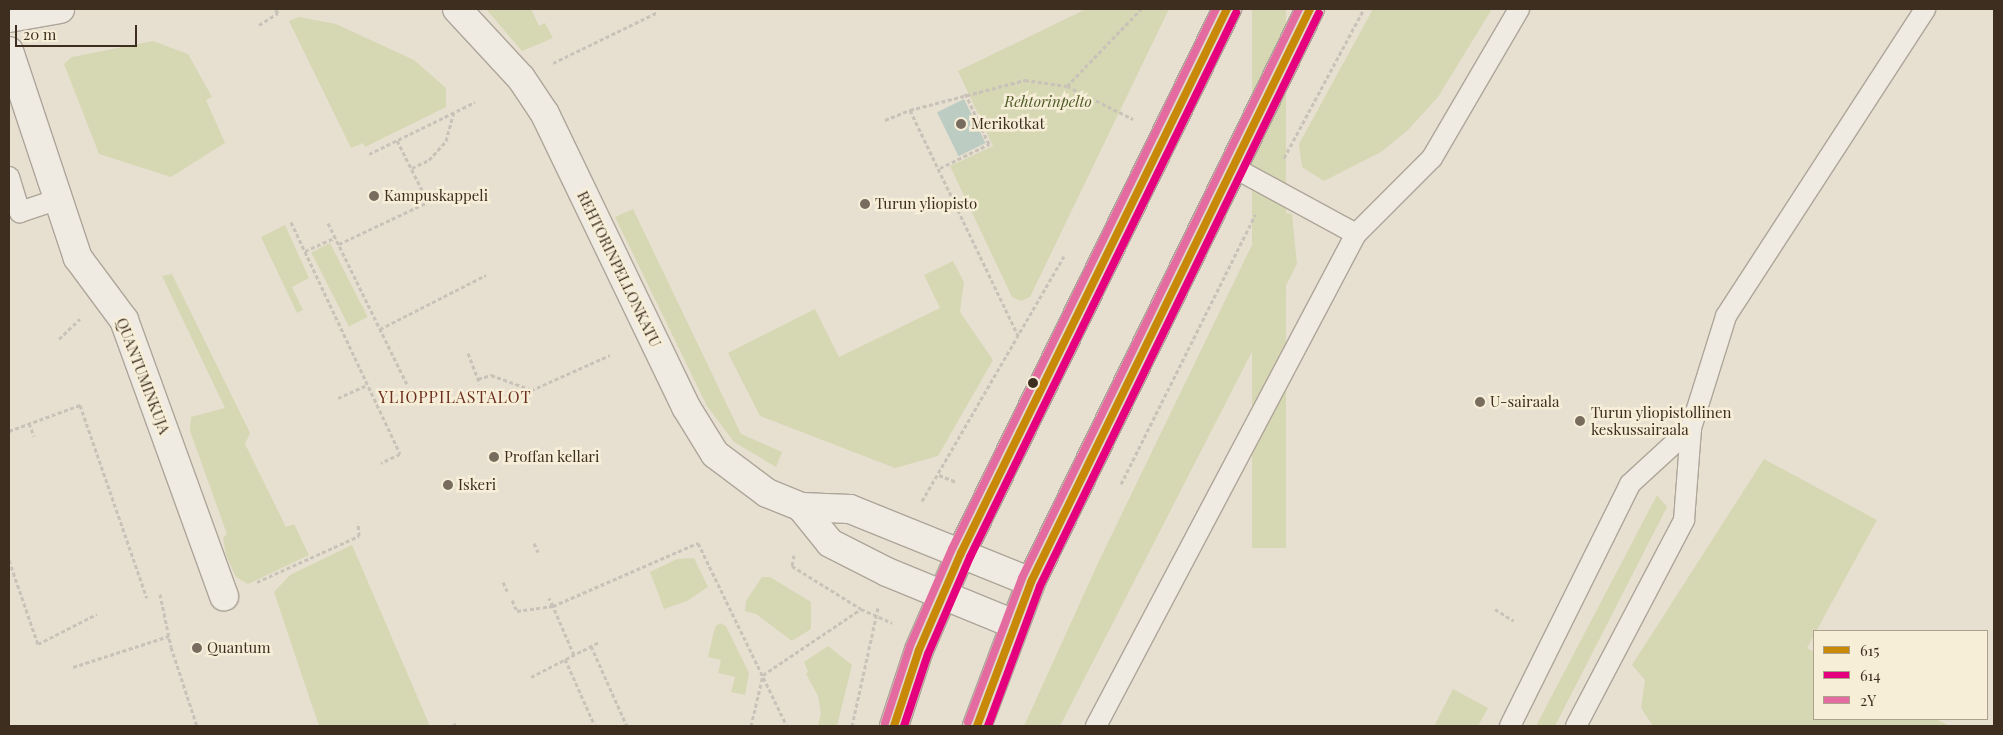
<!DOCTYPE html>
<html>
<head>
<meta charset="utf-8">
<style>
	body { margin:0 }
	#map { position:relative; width:2003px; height:735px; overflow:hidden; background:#e7e0d1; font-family:"Playfair Display",serif }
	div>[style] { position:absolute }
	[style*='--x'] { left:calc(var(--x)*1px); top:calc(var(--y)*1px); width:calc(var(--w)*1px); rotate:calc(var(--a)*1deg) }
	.green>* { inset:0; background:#d6d7b3; transform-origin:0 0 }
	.water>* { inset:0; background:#bcccc2; transform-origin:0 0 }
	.path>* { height:3px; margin-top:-1.5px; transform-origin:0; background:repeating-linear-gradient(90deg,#c8c2b9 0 4px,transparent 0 6.5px) }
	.roads { filter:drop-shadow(1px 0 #ada599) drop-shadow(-1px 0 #ada599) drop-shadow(0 1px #ada599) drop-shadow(0 -1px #ada599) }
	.service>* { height:20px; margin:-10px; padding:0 10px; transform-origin:10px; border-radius:10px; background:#efebe3 }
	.minor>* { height:28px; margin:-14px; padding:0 14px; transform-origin:14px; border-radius:14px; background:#efebe3 }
	.trunk>* { height:28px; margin:-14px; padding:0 14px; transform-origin:14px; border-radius:14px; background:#e0d9cb }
	.bus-1>* { height:8px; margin:-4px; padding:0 4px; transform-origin:4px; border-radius:4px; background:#c88808 }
	.bus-2>* { height:8px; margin:-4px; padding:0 4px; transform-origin:4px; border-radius:4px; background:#e5007d }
	.bus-3>* { height:8px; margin:-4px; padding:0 4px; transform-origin:4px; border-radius:4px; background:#e46ba0 }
	.dots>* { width:14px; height:14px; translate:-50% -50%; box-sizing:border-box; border:2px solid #f7eed8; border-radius:50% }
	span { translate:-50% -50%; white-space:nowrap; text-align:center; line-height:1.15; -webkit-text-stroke:5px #f7eed8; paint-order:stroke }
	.park-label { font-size:15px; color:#4d5a26; font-style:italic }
	.poi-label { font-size:15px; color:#3d2e20 }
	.left { translate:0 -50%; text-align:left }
	.street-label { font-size:15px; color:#3d2e20 }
	.neighbourhood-label { font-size:16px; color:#6b2e1e; letter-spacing:1px }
	.frame { position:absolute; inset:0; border:10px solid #3d2e20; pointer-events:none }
	.legend { position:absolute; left:1813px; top:630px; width:175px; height:90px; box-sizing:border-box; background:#f7eed8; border:1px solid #ada18e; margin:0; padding:6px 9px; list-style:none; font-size:15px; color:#3d2e20 }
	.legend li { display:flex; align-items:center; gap:10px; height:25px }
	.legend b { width:25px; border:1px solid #ada18e }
	.scale { position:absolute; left:15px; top:25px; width:122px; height:22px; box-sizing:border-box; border:2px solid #3d2e20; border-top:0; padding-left:6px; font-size:15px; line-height:18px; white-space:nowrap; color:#3d2e20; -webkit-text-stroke:4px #f7eed8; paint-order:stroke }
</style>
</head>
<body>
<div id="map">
	<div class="green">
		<div style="clip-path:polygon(486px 9px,531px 9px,539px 26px,545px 23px,553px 38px,522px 51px)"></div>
		<div style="clip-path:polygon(1086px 9px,1169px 9px,1030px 297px,1021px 301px,1012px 297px,950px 166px,993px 146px,958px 71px)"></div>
		<div style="left:1252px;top:9px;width:34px;height:539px"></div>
		<div style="clip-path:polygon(1373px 9px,1492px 9px,1438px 97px,1408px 130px,1381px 152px,1324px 181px,1302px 167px,1299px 144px)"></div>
		<div style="clip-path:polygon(299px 17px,336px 24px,414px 60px,446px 88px,446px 107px,365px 147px,363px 143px,351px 148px,289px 21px)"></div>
		<div style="clip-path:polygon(153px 41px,188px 54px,212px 97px,206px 100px,225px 143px,171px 177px,99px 154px,64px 64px,72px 57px)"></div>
		<div style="clip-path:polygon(633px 209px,741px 434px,782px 452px,776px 467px,734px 442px,707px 406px,615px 217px)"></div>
		<div style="clip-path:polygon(1284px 213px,1292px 214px,1297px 264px,1060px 726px,1024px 726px,1098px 563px,1263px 222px)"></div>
		<div style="clip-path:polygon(285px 225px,309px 278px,292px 287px,303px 310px,297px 313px,261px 237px)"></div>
		<div style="left:330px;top:243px;width:83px;height:21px;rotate:63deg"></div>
		<div style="clip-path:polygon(953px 261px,964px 282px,960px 312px,993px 360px,938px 456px,895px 468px,760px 416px,728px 353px,815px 309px,839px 357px,940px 308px,924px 275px)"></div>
		<div style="clip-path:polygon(172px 274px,250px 433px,245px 444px,286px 527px,294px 524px,309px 555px,248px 584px,236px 577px,226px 555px,223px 538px,227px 534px,190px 431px,191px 417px,225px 408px,162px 276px)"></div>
		<div style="clip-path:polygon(1764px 459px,1877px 520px,1807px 648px,1814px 652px,1814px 719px,1936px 719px,1950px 726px,1653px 726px,1641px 708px,1645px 680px,1632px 665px)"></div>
		<div style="clip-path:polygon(1657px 495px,1667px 507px,1555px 726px,1536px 726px)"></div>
		<div style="clip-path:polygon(352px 545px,430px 726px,319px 726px,274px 592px,290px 575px)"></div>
		<div style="clip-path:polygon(694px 558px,708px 587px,687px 601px,664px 609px,650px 572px,677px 559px)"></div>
		<div style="clip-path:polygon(762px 577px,770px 577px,811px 602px,811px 629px,792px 641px,756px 614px,745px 611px,746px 601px)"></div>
		<div style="clip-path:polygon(720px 623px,726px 626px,749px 673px,745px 695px,731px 692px,735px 677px,718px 673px,721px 660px,708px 657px,715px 627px)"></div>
		<div style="clip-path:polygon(828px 646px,852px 665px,837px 726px,818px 726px,821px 713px,818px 696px,806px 674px,808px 672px,804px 662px)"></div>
		<div style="clip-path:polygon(1453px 689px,1488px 708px,1478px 726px,1434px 726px)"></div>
	</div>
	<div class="water">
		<div style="left:964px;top:99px;width:49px;height:30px;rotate:64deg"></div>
	</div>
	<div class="path">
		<div style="--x:259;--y:25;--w:22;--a:-32"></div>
		<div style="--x:278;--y:13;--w:5;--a:-127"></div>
		<div style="--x:553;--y:63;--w:117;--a:-25.9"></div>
		<div style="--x:1067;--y:86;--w:107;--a:-46.1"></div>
		<div style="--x:910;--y:110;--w:119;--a:-14.6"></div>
		<div style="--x:1025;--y:80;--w:42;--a:8.1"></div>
		<div style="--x:1067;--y:86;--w:74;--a:26.6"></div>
		<div style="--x:885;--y:120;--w:27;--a:-22"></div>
		<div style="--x:910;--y:110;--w:253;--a:64.4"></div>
		<div style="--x:369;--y:154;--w:118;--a:-26.1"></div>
		<div style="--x:1284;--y:158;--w:169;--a:-61.8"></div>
		<div style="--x:412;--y:168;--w:19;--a:-25"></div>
		<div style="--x:429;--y:160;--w:25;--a:-48"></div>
		<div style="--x:446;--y:141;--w:30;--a:-75"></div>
		<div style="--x:940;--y:168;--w:55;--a:-26.1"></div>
		<div style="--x:989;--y:144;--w:56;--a:-115.2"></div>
		<div style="--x:291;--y:222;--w:256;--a:64.8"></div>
		<div style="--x:400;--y:454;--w:21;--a:155"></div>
		<div style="--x:328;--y:223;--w:179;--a:63.9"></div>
		<div style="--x:339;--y:244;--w:98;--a:-25.3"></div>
		<div style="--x:428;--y:202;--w:69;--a:-116.6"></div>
		<div style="--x:305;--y:251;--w:34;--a:-24"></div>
		<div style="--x:380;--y:329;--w:119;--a:-27"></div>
		<div style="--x:59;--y:339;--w:29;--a:-44"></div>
		<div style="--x:468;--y:353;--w:33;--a:69"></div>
		<div style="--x:478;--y:379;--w:14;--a:-17"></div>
		<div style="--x:491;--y:375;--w:44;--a:20.1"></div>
		<div style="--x:525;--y:393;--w:93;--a:-24.1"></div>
		<div style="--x:338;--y:398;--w:32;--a:-24"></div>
		<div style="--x:29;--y:423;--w:14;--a:69"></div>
		<div style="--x:9;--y:431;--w:76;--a:-20.1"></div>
		<div style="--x:80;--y:405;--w:204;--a:70.9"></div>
		<div style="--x:939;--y:475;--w:18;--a:22"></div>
		<div style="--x:1121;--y:484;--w:301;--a:-63.5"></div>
		<div style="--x:922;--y:501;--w:283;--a:-59.9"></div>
		<div style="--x:534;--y:543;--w:10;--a:66"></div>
		<div style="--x:794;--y:555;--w:11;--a:100"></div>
		<div style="--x:792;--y:566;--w:81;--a:31.9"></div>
		<div style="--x:861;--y:609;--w:34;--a:24"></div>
		<div style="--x:9;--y:560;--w:89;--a:71"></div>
		<div style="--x:38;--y:644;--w:66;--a:-27"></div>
		<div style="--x:257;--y:582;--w:112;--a:-24.3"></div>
		<div style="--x:359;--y:536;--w:13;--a:-94"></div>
		<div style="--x:503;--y:582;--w:10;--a:66"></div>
		<div style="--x:160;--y:594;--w:54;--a:78.3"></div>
		<div style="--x:171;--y:647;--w:83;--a:71.8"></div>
		<div style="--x:512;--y:600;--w:12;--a:66"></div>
		<div style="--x:517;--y:611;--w:36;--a:-8"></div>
		<div style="--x:553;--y:606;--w:9;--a:-117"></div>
		<div style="--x:1495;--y:609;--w:22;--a:32"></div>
		<div style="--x:591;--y:646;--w:88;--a:65.8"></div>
		<div style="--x:574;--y:655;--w:53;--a:-113.2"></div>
		<div style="--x:553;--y:606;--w:158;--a:-23.5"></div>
		<div style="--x:698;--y:543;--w:203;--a:64.1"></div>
		<div style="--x:565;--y:659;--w:73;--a:65.9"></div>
		<div style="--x:73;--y:667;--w:101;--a:-17.9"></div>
		<div style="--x:531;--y:677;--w:76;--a:-27.2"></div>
		<div style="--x:454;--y:723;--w:3;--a:72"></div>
		<div style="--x:751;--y:726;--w:52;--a:-76.8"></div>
		<div style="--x:763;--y:675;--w:118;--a:-34"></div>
		<div style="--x:852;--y:726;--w:121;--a:-77.6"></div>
	</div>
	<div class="roads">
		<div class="service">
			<div style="--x:1231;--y:166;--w:142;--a:28.5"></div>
			<div style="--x:9;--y:177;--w:37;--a:73"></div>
			<div style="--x:20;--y:212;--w:41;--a:-18.4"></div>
			<div style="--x:1096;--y:726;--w:556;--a:-62.15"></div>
			<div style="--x:1356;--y:234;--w:107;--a:-45"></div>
			<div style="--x:1432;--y:158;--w:173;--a:-59.7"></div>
			<div style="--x:1510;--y:726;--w:270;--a:-63.6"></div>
			<div style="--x:1630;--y:484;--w:83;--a:-42.6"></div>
			<div style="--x:1576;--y:726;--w:233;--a:-62.3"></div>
			<div style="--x:1684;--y:520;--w:92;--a:-85.6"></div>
			<div style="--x:1691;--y:428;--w:117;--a:-72.6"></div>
			<div style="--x:1726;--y:316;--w:366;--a:-57"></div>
		</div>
		<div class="minor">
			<div style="--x:457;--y:9;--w:94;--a:47.2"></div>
			<div style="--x:521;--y:78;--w:43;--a:56.3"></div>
			<div style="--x:545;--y:114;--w:325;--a:64.3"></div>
			<div style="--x:686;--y:407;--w:55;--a:58.3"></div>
			<div style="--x:715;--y:454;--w:65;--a:36.9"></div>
			<div style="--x:767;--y:493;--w:37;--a:22"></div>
			<div style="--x:801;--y:507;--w:49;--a:2.3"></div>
			<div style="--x:850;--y:509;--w:195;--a:22"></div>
			<div style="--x:9;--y:18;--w:52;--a:-10"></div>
			<div style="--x:9;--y:51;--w:218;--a:71.6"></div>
			<div style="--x:78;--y:258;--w:77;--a:53.4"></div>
			<div style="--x:124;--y:320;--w:294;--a:70.1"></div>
			<div style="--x:801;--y:507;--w:46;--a:51.1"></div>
			<div style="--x:830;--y:543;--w:64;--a:27"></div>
			<div style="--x:887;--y:572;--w:137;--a:22.3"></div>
		</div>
		<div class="trunk">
			<div style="--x:894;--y:726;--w:80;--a:-71.8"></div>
			<div style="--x:919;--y:650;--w:106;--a:-66.6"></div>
			<div style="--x:961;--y:553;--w:606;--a:-63.94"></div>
			<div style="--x:977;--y:726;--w:154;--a:-69.4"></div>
			<div style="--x:1031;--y:582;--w:637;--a:-64.04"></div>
		</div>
	</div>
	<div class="bus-1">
		<div style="--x:894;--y:726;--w:80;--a:-71.8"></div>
		<div style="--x:919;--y:650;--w:106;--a:-66.6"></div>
		<div style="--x:961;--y:553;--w:606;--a:-63.94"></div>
		<div style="--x:977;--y:726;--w:154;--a:-69.4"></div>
		<div style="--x:1031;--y:582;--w:637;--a:-64.04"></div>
	</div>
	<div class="bus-2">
		<div style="--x:904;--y:726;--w:76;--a:-71.6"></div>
		<div style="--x:928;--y:654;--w:106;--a:-66.6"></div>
		<div style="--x:970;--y:557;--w:606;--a:-63.94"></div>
		<div style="--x:988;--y:726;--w:149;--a:-69.6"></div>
		<div style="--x:1040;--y:586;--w:637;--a:-64.04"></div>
	</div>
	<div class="bus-3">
		<div style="--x:968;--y:722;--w:154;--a:-69.4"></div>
		<div style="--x:1022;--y:578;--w:633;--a:-64.04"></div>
		<div style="--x:885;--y:723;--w:81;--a:-72"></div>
		<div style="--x:910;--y:646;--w:106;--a:-66.6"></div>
		<div style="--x:952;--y:549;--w:601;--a:-63.95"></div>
	</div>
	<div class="dots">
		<div style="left:961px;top:124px;background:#786c5e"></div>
		<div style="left:374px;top:196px;background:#786c5e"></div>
		<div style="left:865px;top:204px;background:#786c5e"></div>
		<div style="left:1033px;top:383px;background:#3d2e20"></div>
		<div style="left:1480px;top:402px;background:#786c5e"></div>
		<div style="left:1580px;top:421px;background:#786c5e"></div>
		<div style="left:494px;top:457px;background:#786c5e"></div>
		<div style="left:448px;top:485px;background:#786c5e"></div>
		<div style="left:197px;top:648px;background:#786c5e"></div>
	</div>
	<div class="park-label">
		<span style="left:1048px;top:102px">Rehtorinpelto</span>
	</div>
	<div class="poi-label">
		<span class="left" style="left:971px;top:124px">Merikotkat</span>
		<span class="left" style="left:384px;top:196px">Kampuskappeli</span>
		<span class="left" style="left:875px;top:204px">Turun yliopisto</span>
		<span class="left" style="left:1490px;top:402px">U-sairaala</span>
		<span class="left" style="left:1591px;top:421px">Turun yliopistollinen<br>keskussairaala</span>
		<span class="left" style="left:504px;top:457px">Proffan kellari</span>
		<span class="left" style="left:458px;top:485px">Iskeri</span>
		<span class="left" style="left:207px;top:648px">Quantum</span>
	</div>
	<div class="street-label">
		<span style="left:619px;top:269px;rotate:64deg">REHTORINPELLONKATU</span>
		<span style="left:143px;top:376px;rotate:69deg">QUANTUMINKUJA</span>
	</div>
	<div class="neighbourhood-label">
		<span style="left:455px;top:397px">YLIOPPILASTALOT</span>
	</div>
	<div class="frame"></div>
	<ul class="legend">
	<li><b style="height:6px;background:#c88808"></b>615</li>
	<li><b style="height:6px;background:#e5007d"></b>614</li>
	<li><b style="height:6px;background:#e46ba0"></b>2Y</li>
	</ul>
	<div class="scale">20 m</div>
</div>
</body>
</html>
